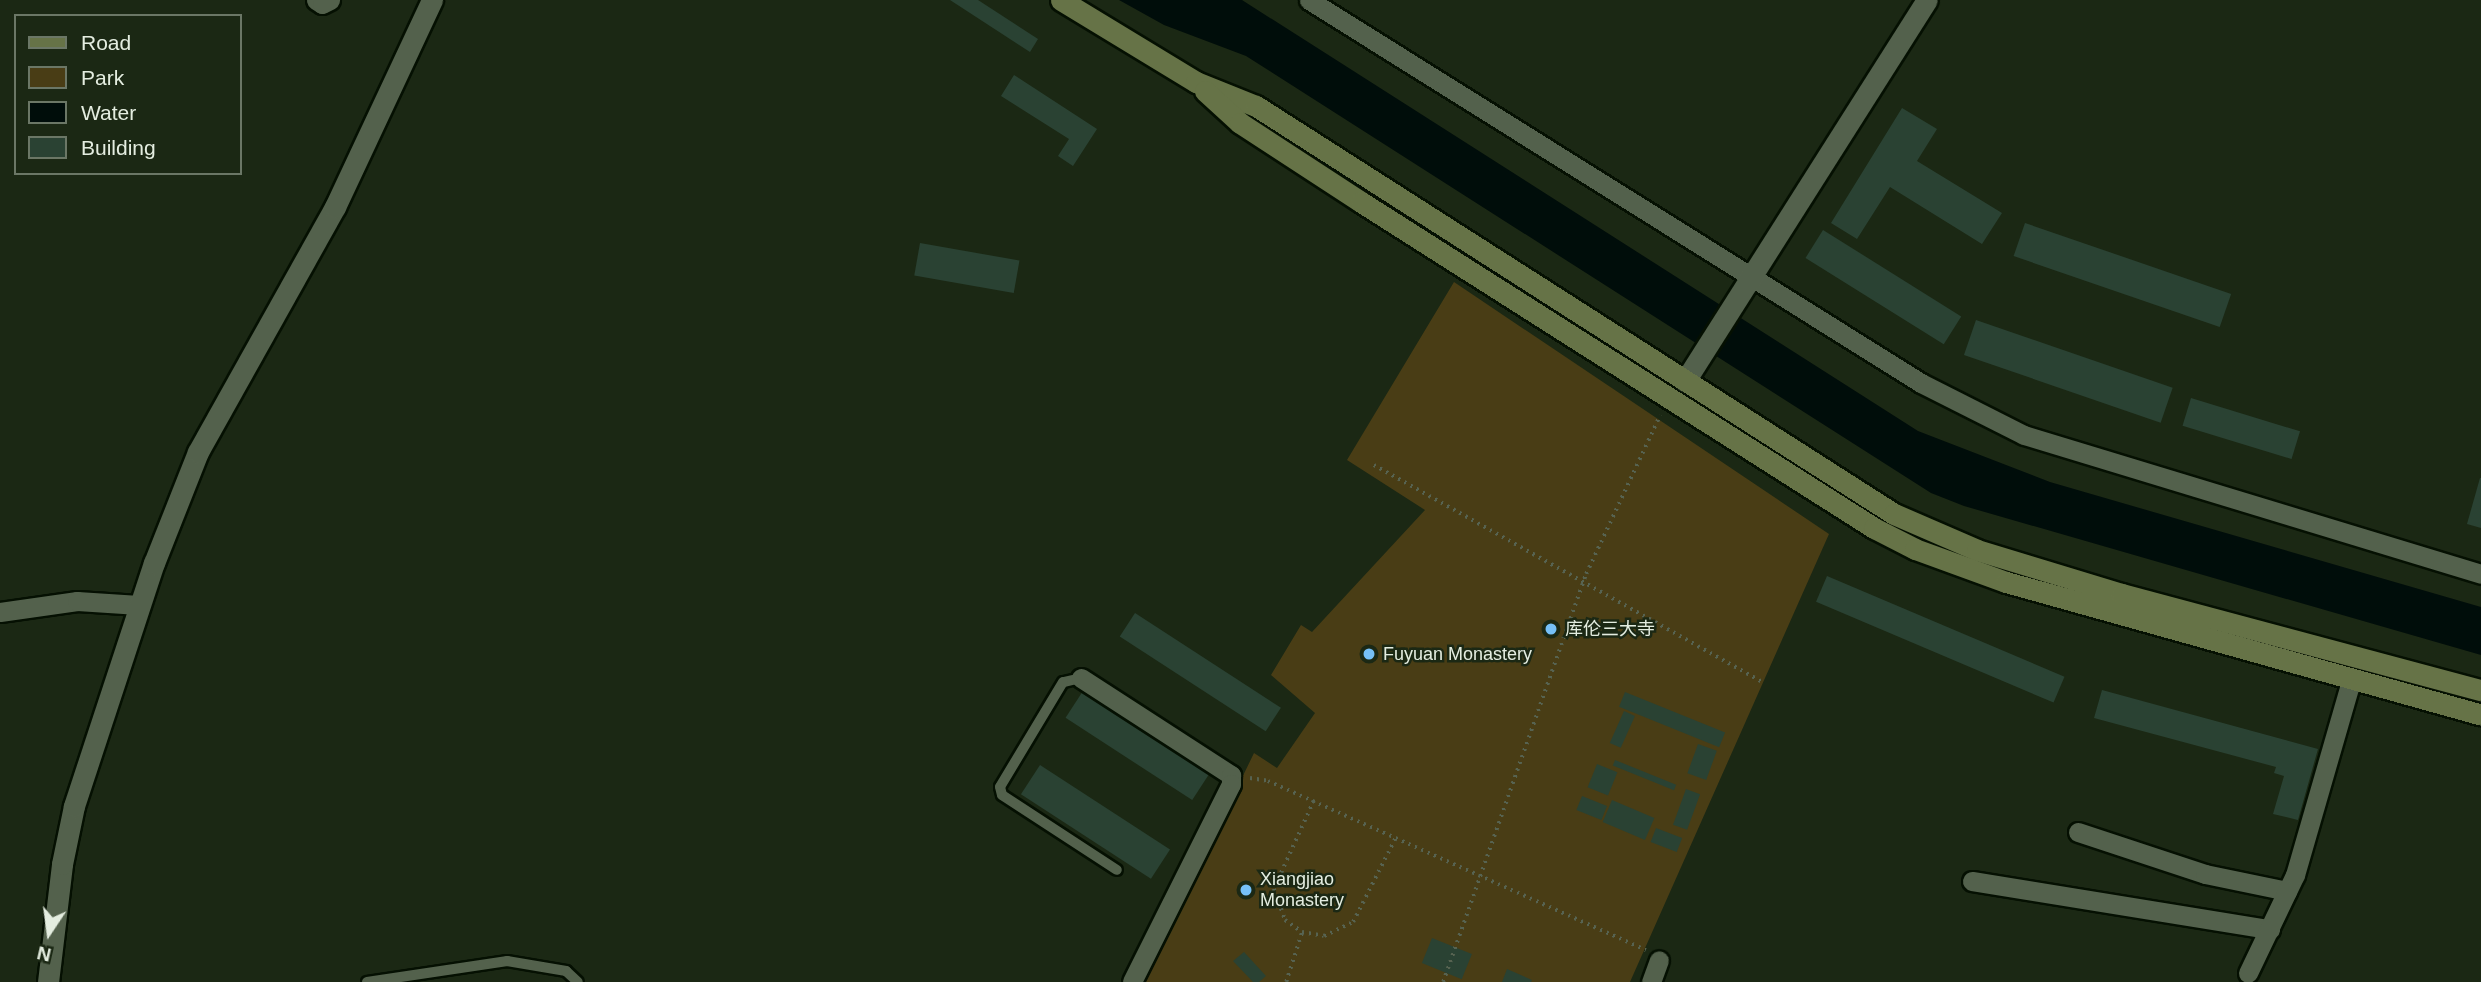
<!DOCTYPE html>
<html>
<head>
<meta charset="utf-8">
<style>
	body { margin:0 }
	#map { position:relative; width:2481px; height:982px; overflow:hidden; background:#1b2814; font-family:Helvetica,"Noto Sans SC",sans-serif }
	div>[style] { position:absolute }
	[style*='--x'] { left:calc(var(--x)*1px); top:calc(var(--y)*1px); width:calc(var(--w)*1px); rotate:calc(var(--a)*1deg) }
	.green>* { inset:0; background:#493d15 }
	.water>* { inset:0; background:#000d0a }
	.building>* { inset:0; background:#2a4233; transform-origin:0 0 }
	.path>* { height:3.5px; margin-top:-1.75px; transform-origin:0; background:repeating-linear-gradient(90deg,#576351 0 2px,transparent 0 7px) }
	.roads { filter:drop-shadow(2px 0 #051002) drop-shadow(-2px 0 #051002) drop-shadow(0 2px #051002) drop-shadow(0 -2px #051002) }
	.service>* { height:10px; margin:-5px; padding:0 5px; transform-origin:5px; border-radius:5px; background:#53614c }
	.minor>* { height:19px; margin:-9.5px; padding:0 9.5px; transform-origin:9.5px; border-radius:9.5px; background:#53614c }
	.tertiary>* { height:21px; margin:-10.5px; padding:0 10.5px; transform-origin:10.5px; border-radius:10.5px; background:#53614c }
	.secondary>* { height:21px; margin:-10.5px; padding:0 10.5px; transform-origin:10.5px; border-radius:10.5px; background:#667347 }
	.dots>* { width:19px; height:19px; translate:-50% -50%; box-sizing:border-box; border:4px solid #1b2814; border-radius:50% }
	span { translate:-50% -50%; white-space:nowrap; text-align:center; line-height:1.15; -webkit-text-stroke:5px #1b2814; paint-order:stroke }
	.poi-label { font-size:18px; color:#e4ede0 }
	.left { translate:0 -50%; text-align:left }
	.legend { position:absolute; left:14px; top:14px; width:228px; height:161px; box-sizing:border-box; background:#1b2814; border:2px solid #6b7766; margin:0; padding:9px 12px; list-style:none; font-size:21px; color:#e4ede0 }
	.legend li { display:flex; align-items:center; gap:14px; height:35px }
	.legend b { width:35px; border:2px solid #6b7766 }
	.north { position:absolute; left:14px; top:898px; width:70px; height:70px; -webkit-text-stroke:5px #1b2814; paint-order:stroke; rotate:193deg; font-size:19px; font-weight:700; line-height:28px; text-align:center; color:#e4ede0 }
	.north::after { content:''; display:block; margin:auto; width:24px; height:32px; background:#e4ede0; clip-path:polygon(50% 0,100% 100%,50% 72%,0 100%) }
</style>
</head>
<body>
<div id="map">
	<div class="green">
		<div style="clip-path:polygon(1454px 282px,1829px 534px,1630px 982px,1143px 982px,1254px 753px,1277px 768px,1315px 713px,1271px 675px,1301px 625px,1312px 632px,1425px 510px,1347px 460px)"></div>
	</div>
	<div class="water">
		<div style="clip-path:polygon(1119px 0,1242px 0,1918px 431px,2050px 482px,2481px 607px,2481px 655px,1964px 506px,1931px 493px,1246px 56px,1164px 25px)"></div>
	</div>
	<div class="building">
		<div style="clip-path:polygon(950px 0,978px 0,1038px 39px,1030px 52px)"></div>
		<div style="clip-path:polygon(1014px 75px,1097px 129px,1073px 166px,1058px 156px,1069px 139px,1001px 96px)"></div>
		<div style="clip-path:polygon(1902px 108px,1937px 129px,1917px 161px,2002px 213px,1982px 244px,1890px 187px,1857px 239px,1831px 223px)"></div>
		<div style="left:2025px;top:223px;width:218px;height:35px;rotate:19deg"></div>
		<div style="left:1823px;top:230px;width:163px;height:33px;rotate:32deg"></div>
		<div style="left:920px;top:243px;width:101px;height:33px;rotate:10deg"></div>
		<div style="left:1976px;top:320px;width:208px;height:37px;rotate:19deg"></div>
		<div style="left:2191px;top:398px;width:114px;height:29px;rotate:17deg"></div>
		<div style="clip-path:polygon(2480px 478px,2481px 478px,2481px 528px,2467px 524px)"></div>
		<div style="left:1827px;top:576px;width:258px;height:28px;rotate:23deg"></div>
		<div style="left:1135px;top:613px;width:174px;height:28px;rotate:33deg"></div>
		<div style="clip-path:polygon(2102px 690px,2318px 749px,2298px 820px,2273px 814px,2284px 776px,2274px 773px,2276px 767px,2094px 718px)"></div>
		<div style="left:1083px;top:691px;width:151px;height:32px;rotate:33deg"></div>
		<div style="left:1625px;top:692px;width:108px;height:16px;rotate:22deg"></div>
		<div style="left:1624px;top:711px;width:12px;height:35px;rotate:24deg"></div>
		<div style="left:1698px;top:744px;width:20px;height:31px;rotate:20deg"></div>
		<div style="left:1615px;top:760px;width:66px;height:6px;rotate:22deg"></div>
		<div style="left:1597px;top:764px;width:22px;height:25px;rotate:22deg"></div>
		<div style="left:1040px;top:765px;width:155px;height:35px;rotate:33deg"></div>
		<div style="left:1686px;top:789px;width:15px;height:38px;rotate:20deg"></div>
		<div style="left:1582px;top:796px;width:27px;height:15px;rotate:22deg"></div>
		<div style="left:1612px;top:800px;width:46px;height:24px;rotate:23deg"></div>
		<div style="left:1656px;top:828px;width:28px;height:15px;rotate:21deg"></div>
		<div style="left:1432px;top:938px;width:43px;height:27px;rotate:22deg"></div>
		<div style="clip-path:polygon(1244px 952px,1266px 976px,1259px 982px,1253px 982px,1233px 961px)"></div>
		<div style="clip-path:polygon(1507px 969px,1532px 980px,1531px 982px,1502px 982px)"></div>
	</div>
	<div class="path">
		<div style="--x:1374;--y:465;--w:445;--a:29.2"></div>
		<div style="--x:1250;--y:778;--w:18;--a:9"></div>
		<div style="--x:1268;--y:781;--w:414;--a:24.1"></div>
		<div style="--x:1314;--y:801;--w:97;--a:114.4"></div>
		<div style="--x:1274;--y:889;--w:33;--a:70"></div>
		<div style="--x:1285;--y:920;--w:21;--a:35"></div>
		<div style="--x:1302;--y:932;--w:22;--a:10"></div>
		<div style="--x:1324;--y:936;--w:32;--a:-26"></div>
		<div style="--x:1353;--y:922;--w:95;--a:-63.2"></div>
		<div style="--x:1286;--y:982;--w:52;--a:-72.3"></div>
		<div style="--x:1443;--y:982;--w:432;--a:-70.7"></div>
		<div style="--x:1586;--y:574;--w:175;--a:-65"></div>
	</div>
	<div class="roads">
		<div class="service">
			<div style="--x:1081;--y:678;--w:18;--a:167"></div>
			<div style="--x:1063;--y:682;--w:122;--a:121"></div>
			<div style="--x:1000;--y:787;--w:8;--a:76"></div>
			<div style="--x:1002;--y:795;--w:137;--a:33.1"></div>
			<div style="--x:367;--y:982;--w:142;--a:-8.5"></div>
			<div style="--x:507;--y:961;--w:60;--a:9.6"></div>
			<div style="--x:566;--y:971;--w:16;--a:43"></div>
		</div>
		<div class="minor">
			<div style="--x:316;--y:0;--w:7;--a:34"></div>
			<div style="--x:322;--y:4;--w:9;--a:-27"></div>
			<div style="--x:1309;--y:0;--w:722;--a:32.04"></div>
			<div style="--x:1921;--y:383;--w:115;--a:26.8"></div>
			<div style="--x:2024;--y:435;--w:478;--a:16.9"></div>
			<div style="--x:0;--y:612;--w:78;--a:-8.1"></div>
			<div style="--x:77;--y:601;--w:62;--a:3.7"></div>
			<div style="--x:1081;--y:678;--w:179;--a:32.9"></div>
			<div style="--x:1231;--y:775;--w:9;--a:90"></div>
			<div style="--x:1231;--y:784;--w:221;--a:116.6"></div>
			<div style="--x:2078;--y:832;--w:134;--a:18.3"></div>
			<div style="--x:2205;--y:874;--w:84;--a:11.7"></div>
			<div style="--x:1972;--y:881;--w:302;--a:9.2"></div>
			<div style="--x:2248;--y:973;--w:109;--a:-64.4"></div>
			<div style="--x:2295;--y:875;--w:205;--a:-73.9"></div>
			<div style="--x:1651;--y:982;--w:23;--a:-70"></div>
		</div>
		<div class="tertiary">
			<div style="--x:1685;--y:381;--w:451;--a:-57.6"></div>
			<div style="--x:48;--y:982;--w:119;--a:-83.2"></div>
			<div style="--x:62;--y:864;--w:59;--a:-78.3"></div>
			<div style="--x:74;--y:806;--w:256;--a:-71.8"></div>
			<div style="--x:154;--y:563;--w:119;--a:-68.4"></div>
			<div style="--x:198;--y:452;--w:281;--a:-60.8"></div>
			<div style="--x:335;--y:207;--w:229;--a:-64.9"></div>
		</div>
		<div class="secondary">
			<div style="--x:1061;--y:0;--w:158;--a:31.3"></div>
			<div style="--x:1196;--y:82;--w:65;--a:21.8"></div>
			<div style="--x:1256;--y:106;--w:757;--a:32.6"></div>
			<div style="--x:1894;--y:514;--w:90;--a:23.4"></div>
			<div style="--x:1977;--y:550;--w:152;--a:16.9"></div>
			<div style="--x:2122;--y:594;--w:372;--a:15"></div>
			<div style="--x:1205;--y:91;--w:47;--a:42.4"></div>
			<div style="--x:1240;--y:123;--w:145;--a:33.1"></div>
			<div style="--x:1361;--y:202;--w:608;--a:32.44"></div>
			<div style="--x:1874;--y:528;--w:46;--a:27.1"></div>
			<div style="--x:1915;--y:549;--w:97;--a:19.9"></div>
			<div style="--x:2006;--y:582;--w:493;--a:15.6"></div>
		</div>
	</div>
	<div class="dots">
		<div style="left:1551px;top:629px;background:#76c0f7"></div>
		<div style="left:1369px;top:654px;background:#76c0f7"></div>
		<div style="left:1246px;top:890px;background:#76c0f7"></div>
	</div>
	<div class="poi-label">
		<span class="left" style="left:1565px;top:629px">库伦三大寺</span>
		<span class="left" style="left:1383px;top:654px">Fuyuan Monastery</span>
		<span class="left" style="left:1260px;top:890px">Xiangjiao<br>Monastery</span>
	</div>
	<ul class="legend">
	<li><b style="height:9px;background:#667347"></b>Road</li>
	<li><b style="height:19px;background:#493d15"></b>Park</li>
	<li><b style="height:19px;background:#000d0a"></b>Water</li>
	<li><b style="height:19px;background:#2a4233"></b>Building</li>
	</ul>
	<div class="north">N</div>
</div>
</body>
</html>
